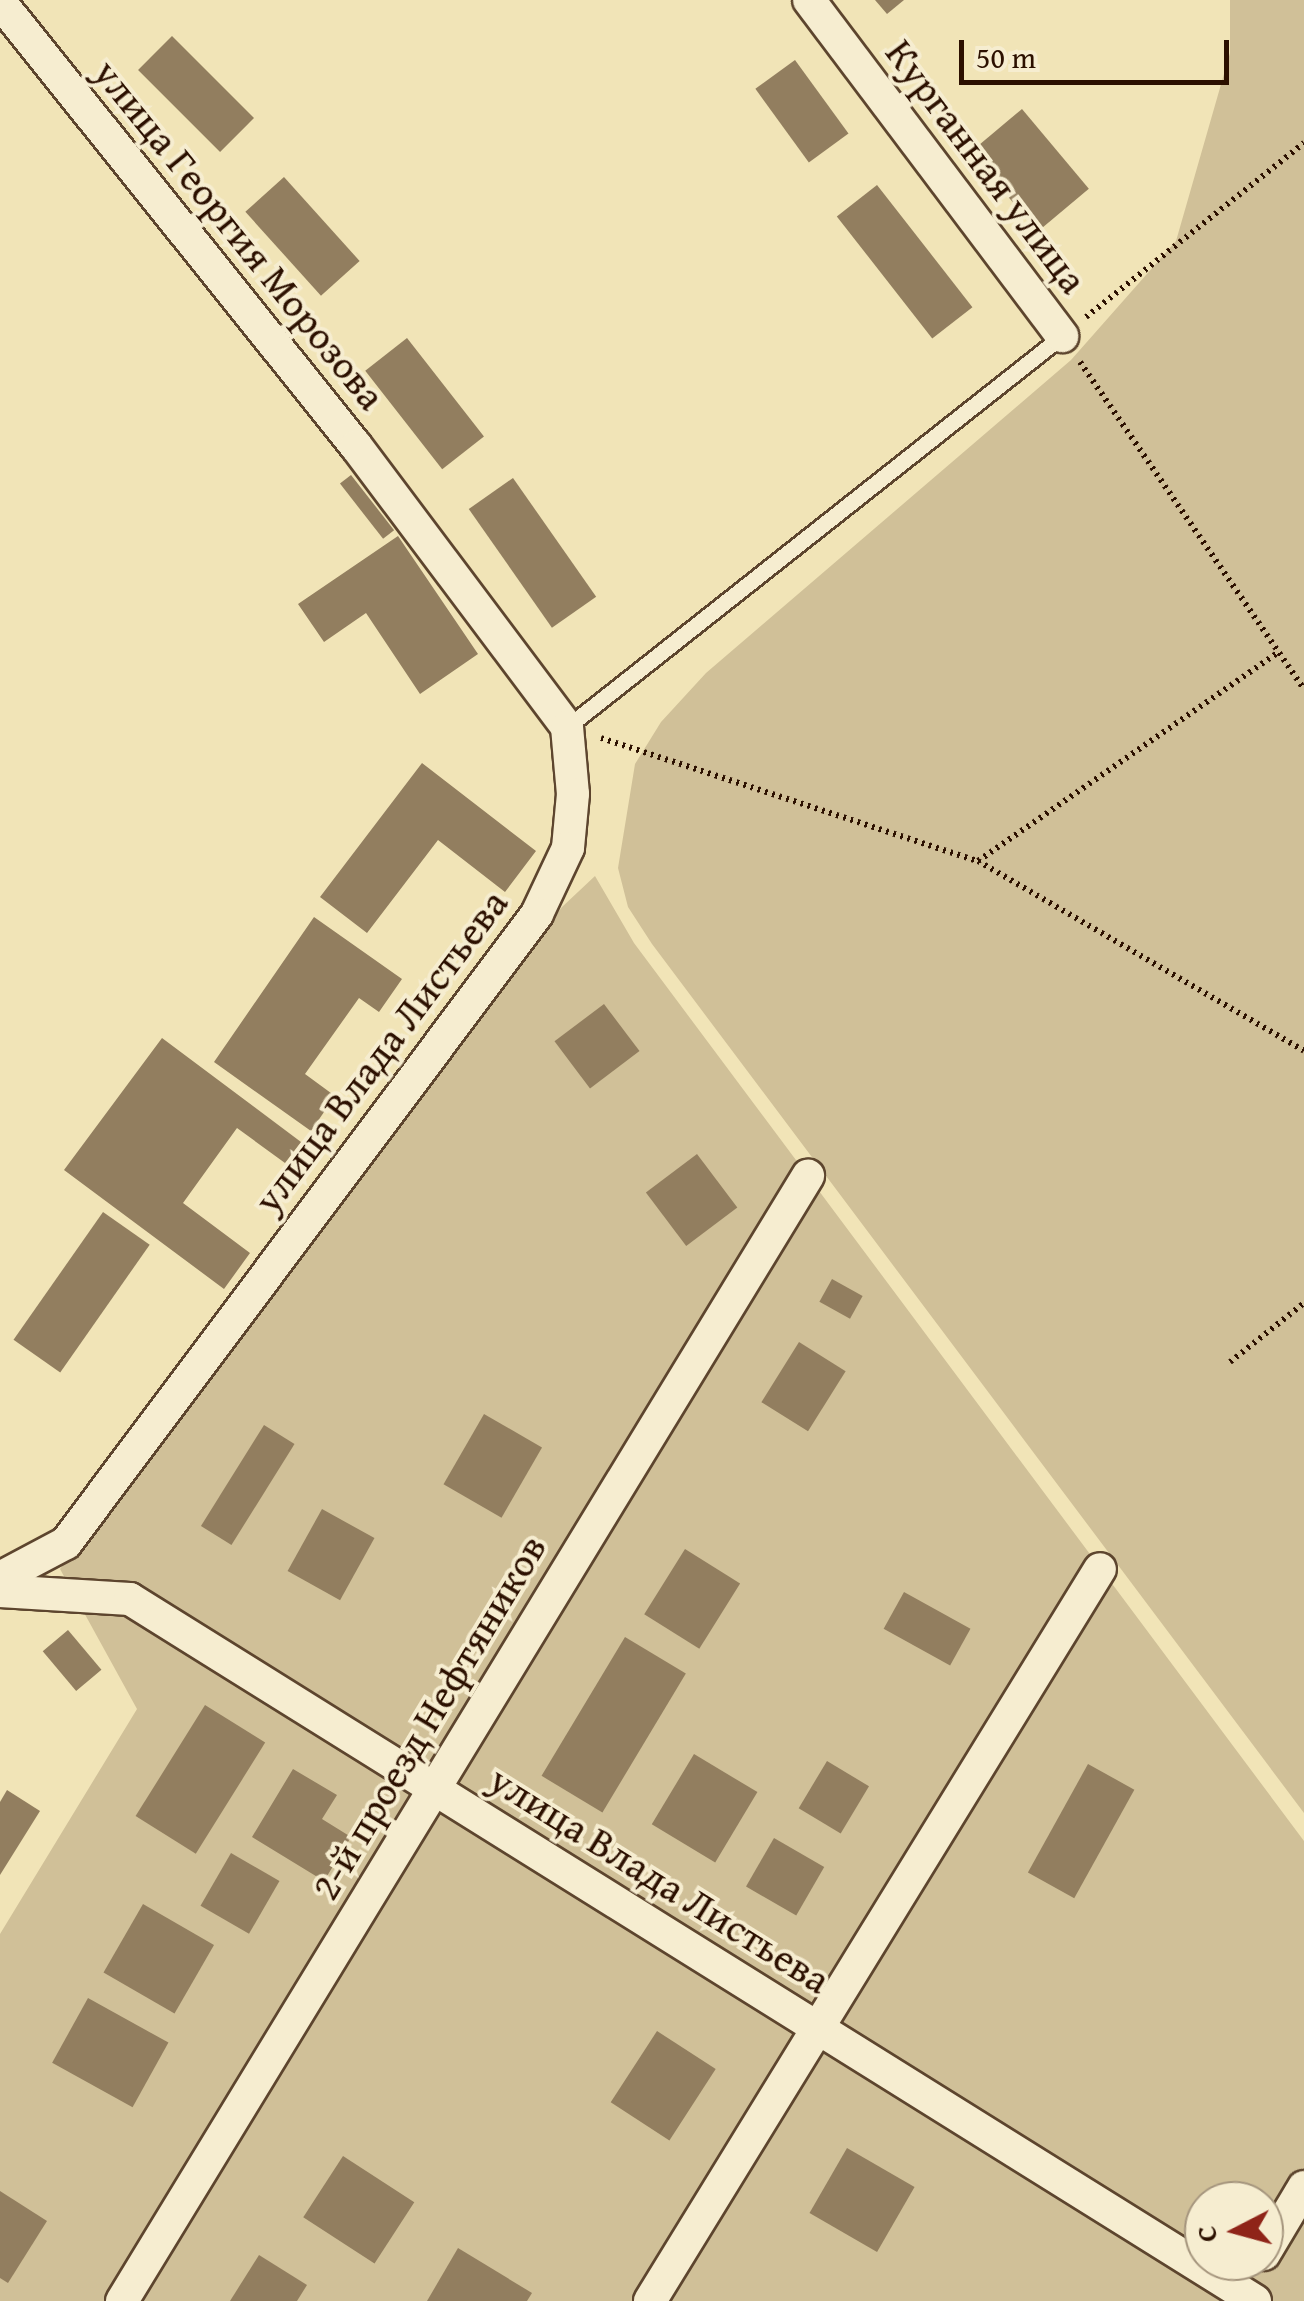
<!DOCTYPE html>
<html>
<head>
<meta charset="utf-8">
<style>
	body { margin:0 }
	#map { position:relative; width:1304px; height:2301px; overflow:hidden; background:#f1e4b7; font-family:"Gentium Book Plus",serif }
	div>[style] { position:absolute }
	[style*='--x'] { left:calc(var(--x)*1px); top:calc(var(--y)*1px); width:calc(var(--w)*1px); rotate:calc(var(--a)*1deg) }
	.green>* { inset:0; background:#d0c098 }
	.building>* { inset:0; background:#927e5f; transform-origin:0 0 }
	.path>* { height:6px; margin-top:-3px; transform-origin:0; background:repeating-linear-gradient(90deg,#2c1000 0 2.5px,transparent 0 7.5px) }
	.roads { filter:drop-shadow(2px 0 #5d452e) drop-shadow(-2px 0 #5d452e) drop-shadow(0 2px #5d452e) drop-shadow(0 -2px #5d452e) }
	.lane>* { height:15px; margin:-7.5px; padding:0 7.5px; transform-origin:7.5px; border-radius:7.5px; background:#f6edd0 }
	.street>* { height:32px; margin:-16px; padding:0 16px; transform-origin:16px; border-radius:16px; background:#f6edd0 }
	span { translate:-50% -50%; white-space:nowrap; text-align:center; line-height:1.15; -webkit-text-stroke:8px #f6edd0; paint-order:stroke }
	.street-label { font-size:40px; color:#2c1000 }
	.north { position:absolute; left:1184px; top:2181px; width:100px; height:100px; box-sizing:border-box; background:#f6edd0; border:2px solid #a5957d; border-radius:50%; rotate:264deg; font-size:28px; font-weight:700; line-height:40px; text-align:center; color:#2c1000 }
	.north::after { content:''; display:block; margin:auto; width:35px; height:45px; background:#8f2418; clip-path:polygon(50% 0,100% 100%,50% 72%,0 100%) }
	.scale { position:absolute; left:959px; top:40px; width:270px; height:45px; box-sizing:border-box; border:5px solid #2c1000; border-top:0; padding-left:12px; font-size:30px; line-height:35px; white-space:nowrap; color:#2c1000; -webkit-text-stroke:8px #f6edd0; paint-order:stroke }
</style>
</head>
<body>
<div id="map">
	<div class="green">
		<div style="clip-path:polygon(1230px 0,1304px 0,1304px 1813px,652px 944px,628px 907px,618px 868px,635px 764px,661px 722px,706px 673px,1071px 360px,1176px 241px,1230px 53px)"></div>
		<div style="clip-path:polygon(evenodd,595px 876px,634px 943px,1304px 1841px,1304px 2301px,0 2301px,0 1934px,137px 1709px,60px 1569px,562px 907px,595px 876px,1204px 2201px,1264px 2201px,1264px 2261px,1204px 2261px,1204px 2201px)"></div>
	</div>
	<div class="building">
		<div style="clip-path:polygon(875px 0,904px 0,887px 14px)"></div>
		<div style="left:172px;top:36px;width:116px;height:48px;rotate:45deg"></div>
		<div style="left:795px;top:60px;width:91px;height:49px;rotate:54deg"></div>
		<div style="left:1022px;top:109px;width:104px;height:67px;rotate:50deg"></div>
		<div style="left:284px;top:177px;width:113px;height:52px;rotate:48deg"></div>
		<div style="left:877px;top:185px;width:155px;height:51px;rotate:52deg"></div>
		<div style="left:407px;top:338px;width:125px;height:53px;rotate:52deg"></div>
		<div style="left:351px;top:475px;width:70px;height:14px;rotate:52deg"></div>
		<div style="left:513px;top:478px;width:145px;height:54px;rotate:55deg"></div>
		<div style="clip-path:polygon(398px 536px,478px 654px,420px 694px,366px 613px,324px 642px,298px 604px)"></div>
		<div style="clip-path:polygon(422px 763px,536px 851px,505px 892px,438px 840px,367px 933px,320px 897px)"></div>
		<div style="clip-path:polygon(314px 917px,402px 979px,379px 1012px,359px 998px,305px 1074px,335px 1096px,311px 1131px,214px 1062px)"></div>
		<div style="left:604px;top:1004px;width:59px;height:62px;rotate:53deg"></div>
		<div style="clip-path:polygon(162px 1038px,301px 1142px,285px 1163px,237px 1128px,183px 1203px,250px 1253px,224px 1289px,64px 1170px)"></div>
		<div style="left:697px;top:1154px;width:67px;height:64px;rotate:53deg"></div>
		<div style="left:103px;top:1212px;width:57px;height:156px;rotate:35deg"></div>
		<div style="left:832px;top:1279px;width:35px;height:26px;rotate:29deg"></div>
		<div style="left:799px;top:1342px;width:55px;height:71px;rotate:32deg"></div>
		<div style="left:484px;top:1414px;width:67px;height:81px;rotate:30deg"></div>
		<div style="left:264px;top:1425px;width:36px;height:119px;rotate:32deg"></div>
		<div style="left:322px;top:1509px;width:60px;height:71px;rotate:29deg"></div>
		<div style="left:685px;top:1549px;width:65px;height:77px;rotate:32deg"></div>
		<div style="left:904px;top:1592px;width:76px;height:42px;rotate:29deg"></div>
		<div style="left:68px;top:1630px;width:52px;height:33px;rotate:50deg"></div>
		<div style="left:625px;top:1637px;width:71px;height:162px;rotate:31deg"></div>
		<div style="left:205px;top:1705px;width:71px;height:131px;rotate:32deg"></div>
		<div style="left:694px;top:1754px;width:74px;height:82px;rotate:31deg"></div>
		<div style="left:827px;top:1761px;width:49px;height:55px;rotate:31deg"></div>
		<div style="left:1088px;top:1764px;width:53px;height:124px;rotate:29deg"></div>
		<div style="clip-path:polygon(293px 1769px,337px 1795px,322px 1819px,351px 1837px,324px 1881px,252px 1837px)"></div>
		<div style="clip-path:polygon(7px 1790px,40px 1811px,0 1875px,0 1802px)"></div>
		<div style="left:774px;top:1838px;width:58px;height:56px;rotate:30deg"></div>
		<div style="left:231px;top:1853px;width:56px;height:61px;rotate:30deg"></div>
		<div style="left:143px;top:1904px;width:82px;height:79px;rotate:30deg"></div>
		<div style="left:88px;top:1998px;width:92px;height:74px;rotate:29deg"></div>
		<div style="left:657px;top:2031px;width:70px;height:85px;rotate:33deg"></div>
		<div style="left:847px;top:2148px;width:78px;height:75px;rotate:30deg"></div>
		<div style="left:343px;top:2156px;width:85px;height:73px;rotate:33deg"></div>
		<div style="clip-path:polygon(0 2191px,47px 2221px,8px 2283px,0 2278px)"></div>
		<div style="clip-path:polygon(458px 2248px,532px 2293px,527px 2301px,427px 2301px)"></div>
		<div style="clip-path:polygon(259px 2255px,307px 2285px,297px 2301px,230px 2301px)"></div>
	</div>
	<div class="path">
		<div style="--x:1086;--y:317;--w:279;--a:-38.6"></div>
		<div style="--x:1080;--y:362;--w:396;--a:55.6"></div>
		<div style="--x:601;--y:738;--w:397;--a:18.1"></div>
		<div style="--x:978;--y:861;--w:377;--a:30.2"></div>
		<div style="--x:978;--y:861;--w:364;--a:-34.8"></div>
		<div style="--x:1230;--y:1362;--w:95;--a:-38.6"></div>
	</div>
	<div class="roads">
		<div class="lane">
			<div style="--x:567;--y:727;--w:631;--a:-38.31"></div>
		</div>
		<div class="street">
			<div style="--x:809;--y:0;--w:421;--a:53"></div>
			<div style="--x:0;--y:2;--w:569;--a:51.28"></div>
			<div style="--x:356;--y:446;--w:351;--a:53.1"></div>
			<div style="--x:567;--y:727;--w:67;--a:84.9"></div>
			<div style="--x:573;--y:794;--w:54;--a:95.3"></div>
			<div style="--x:568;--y:848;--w:73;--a:115.2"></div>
			<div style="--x:537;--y:914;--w:786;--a:126.83"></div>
			<div style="--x:66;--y:1543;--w:75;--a:152.1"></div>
			<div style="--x:0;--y:1591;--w:130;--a:3.5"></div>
			<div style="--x:130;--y:1599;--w:1326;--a:31.96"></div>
			<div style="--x:1264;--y:2254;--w:78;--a:-59.2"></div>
			<div style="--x:122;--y:2301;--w:1318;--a:-58.63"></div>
			<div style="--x:650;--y:2301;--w:859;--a:-58.42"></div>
		</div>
	</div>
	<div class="street-label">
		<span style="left:987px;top:166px;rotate:53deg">Курганная улица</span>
		<span style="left:240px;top:234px;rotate:51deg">улица Георгия Морозова</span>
		<span style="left:380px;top:1051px;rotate:-53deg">улица Влада Листьева</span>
		<span style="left:428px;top:1717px;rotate:-59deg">2-й проезд Нефтяников</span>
		<span style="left:660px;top:1879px;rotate:32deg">улица Влада Листьева</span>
	</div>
	<div class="north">С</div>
	<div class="scale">50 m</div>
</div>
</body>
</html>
